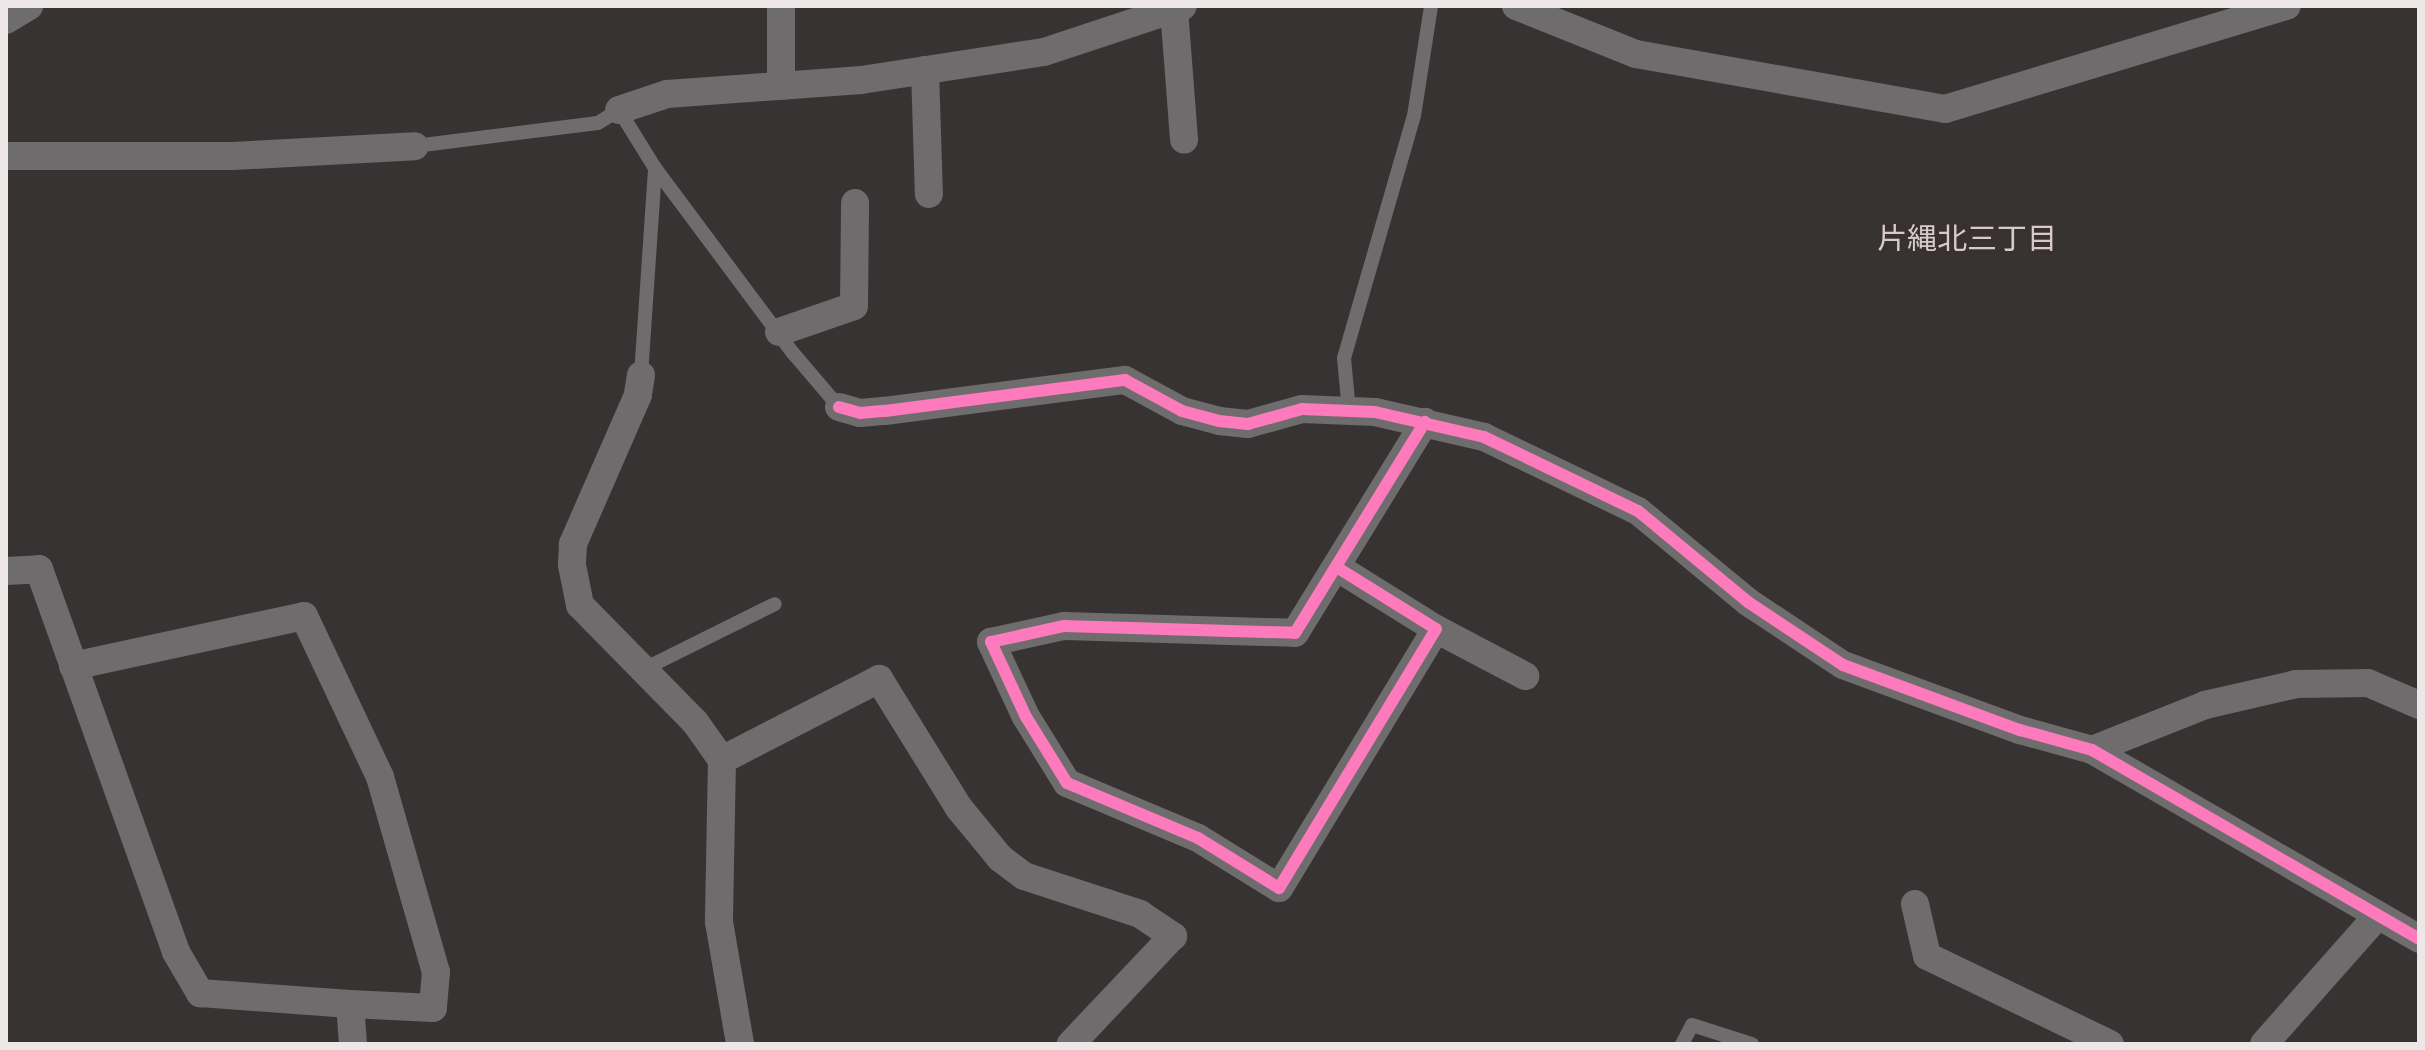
<!DOCTYPE html>
<html>
<head>
<meta charset="utf-8">
<style>
	body { margin:0 }
	#map { position:relative; width:2425px; height:1050px; overflow:hidden; background:#373333; font-family:"Titillium Web","Noto Sans JP",sans-serif }
	div>[style] { position:absolute }
	[style*='--x'] { left:calc(var(--x)*1px); top:calc(var(--y)*1px); width:calc(var(--w)*1px); rotate:calc(var(--a)*1deg) }
	.service>* { height:14px; margin:-7px; padding:0 7px; transform-origin:7px; border-radius:7px; background:#6e6c6d }
	.minor>* { height:28px; margin:-14px; padding:0 14px; transform-origin:14px; border-radius:14px; background:#6e6c6d }
	.cycleway>* { height:12px; margin:-6px; padding:0 6px; transform-origin:6px; border-radius:6px; background:#fd7abc }
	span { translate:-50% -50%; white-space:nowrap; text-align:center; line-height:1.15; -webkit-text-stroke:8px #393131; paint-order:stroke }
	.neighbourhood-label { font-size:30px; color:#d6caca }
	.frame { position:absolute; inset:0; border:8px solid #ede7e7; pointer-events:none }
</style>
</head>
<body>
<div id="map">
	<div class="service">
		<div style="--x:415;--y:146;--w:184;--a:-7.2"></div>
		<div style="--x:598;--y:123;--w:25;--a:-32"></div>
		<div style="--x:619;--y:110;--w:68;--a:58.2"></div>
		<div style="--x:655;--y:168;--w:231;--a:53.3"></div>
		<div style="--x:793;--y:353;--w:71;--a:49.6"></div>
		<div style="--x:641;--y:375;--w:207;--a:-86.1"></div>
		<div style="--x:1349;--y:411;--w:53;--a:-95.4"></div>
		<div style="--x:1344;--y:358;--w:252;--a:-73.9"></div>
		<div style="--x:1414;--y:116;--w:111;--a:-81.2"></div>
		<div style="--x:642;--y:670;--w:148;--a:-26.4"></div>
		<div style="--x:1682;--y:1044;--w:21;--a:-62"></div>
		<div style="--x:1692;--y:1025;--w:63;--a:17.6"></div>
	</div>
	<div class="minor">
		<div style="--x:781;--y:6;--w:80;--a:90"></div>
		<div style="--x:1516;--y:6;--w:129;--a:21.8"></div>
		<div style="--x:1636;--y:54;--w:314;--a:10.1"></div>
		<div style="--x:1945;--y:109;--w:357;--a:-16.8"></div>
		<div style="--x:1174;--y:9;--w:131;--a:85.6"></div>
		<div style="--x:6;--y:20;--w:27;--a:-31"></div>
		<div style="--x:925;--y:70;--w:124;--a:88.2"></div>
		<div style="--x:619;--y:110;--w:51;--a:-18.4"></div>
		<div style="--x:667;--y:94;--w:195;--a:-4.1"></div>
		<div style="--x:861;--y:80;--w:185;--a:-8.7"></div>
		<div style="--x:1044;--y:52;--w:146;--a:-18.3"></div>
		<div style="--x:6;--y:156;--w:227;--a:0"></div>
		<div style="--x:233;--y:156;--w:182;--a:-3.1"></div>
		<div style="--x:779;--y:332;--w:79;--a:-19.1"></div>
		<div style="--x:854;--y:306;--w:103;--a:-89.4"></div>
		<div style="--x:641;--y:375;--w:20;--a:99"></div>
		<div style="--x:638;--y:395;--w:163;--a:113.6"></div>
		<div style="--x:573;--y:544;--w:21;--a:93"></div>
		<div style="--x:572;--y:565;--w:41;--a:78.7"></div>
		<div style="--x:580;--y:605;--w:164;--a:45.5"></div>
		<div style="--x:695;--y:722;--w:47;--a:54.6"></div>
		<div style="--x:722;--y:760;--w:162;--a:91.1"></div>
		<div style="--x:719;--y:922;--w:124;--a:80.2"></div>
		<div style="--x:839;--y:407;--w:22;--a:16"></div>
		<div style="--x:860;--y:413;--w:25;--a:-5"></div>
		<div style="--x:885;--y:411;--w:242;--a:-7.4"></div>
		<div style="--x:1125;--y:380;--w:65;--a:28.5"></div>
		<div style="--x:1182;--y:411;--w:38;--a:15"></div>
		<div style="--x:1219;--y:421;--w:29;--a:6"></div>
		<div style="--x:1248;--y:424;--w:56;--a:-15.5"></div>
		<div style="--x:1302;--y:409;--w:73;--a:2.4"></div>
		<div style="--x:1375;--y:412;--w:112;--a:12.9"></div>
		<div style="--x:1484;--y:437;--w:171;--a:25.7"></div>
		<div style="--x:1638;--y:511;--w:143;--a:39.6"></div>
		<div style="--x:1748;--y:602;--w:114;--a:33.6"></div>
		<div style="--x:1843;--y:665;--w:189;--a:20.2"></div>
		<div style="--x:2020;--y:730;--w:75;--a:15.5"></div>
		<div style="--x:2092;--y:750;--w:378;--a:30"></div>
		<div style="--x:1338;--y:568;--w:115;--a:31.9"></div>
		<div style="--x:1436;--y:629;--w:303;--a:121.2"></div>
		<div style="--x:1279;--y:888;--w:95;--a:-148.3"></div>
		<div style="--x:1198;--y:838;--w:142;--a:-157.2"></div>
		<div style="--x:1067;--y:783;--w:78;--a:-121.8"></div>
		<div style="--x:1026;--y:717;--w:83;--a:-115"></div>
		<div style="--x:991;--y:642;--w:75;--a:-12.4"></div>
		<div style="--x:1064;--y:626;--w:231;--a:1.7"></div>
		<div style="--x:1295;--y:633;--w:248;--a:-58.4"></div>
		<div style="--x:6;--y:571;--w:33;--a:-3"></div>
		<div style="--x:39;--y:569;--w:407;--a:70.3"></div>
		<div style="--x:176;--y:952;--w:48;--a:59.7"></div>
		<div style="--x:200;--y:993;--w:150;--a:4.2"></div>
		<div style="--x:350;--y:1004;--w:40;--a:85.7"></div>
		<div style="--x:1436;--y:629;--w:101;--a:27.8"></div>
		<div style="--x:73;--y:666;--w:236;--a:-12.2"></div>
		<div style="--x:304;--y:616;--w:178;--a:64.7"></div>
		<div style="--x:380;--y:777;--w:203;--a:74"></div>
		<div style="--x:436;--y:972;--w:36;--a:95"></div>
		<div style="--x:433;--y:1008;--w:83;--a:-177.2"></div>
		<div style="--x:2092;--y:750;--w:122;--a:-21.7"></div>
		<div style="--x:2205;--y:705;--w:94;--a:-12.9"></div>
		<div style="--x:2297;--y:684;--w:71;--a:-0.8"></div>
		<div style="--x:2368;--y:683;--w:56;--a:23.3"></div>
		<div style="--x:722;--y:760;--w:177;--a:-27.3"></div>
		<div style="--x:879;--y:679;--w:152;--a:58.2"></div>
		<div style="--x:959;--y:808;--w:65;--a:50.6"></div>
		<div style="--x:1000;--y:858;--w:30;--a:37"></div>
		<div style="--x:1024;--y:876;--w:122;--a:18.1"></div>
		<div style="--x:1140;--y:914;--w:40;--a:34"></div>
		<div style="--x:1173;--y:936;--w:149;--a:133.4"></div>
		<div style="--x:1915;--y:904;--w:53;--a:77"></div>
		<div style="--x:1927;--y:956;--w:203;--a:25.7"></div>
		<div style="--x:2264;--y:1044;--w:172;--a:-48.5"></div>
	</div>
	<div class="cycleway">
		<div style="--x:839;--y:407;--w:22;--a:16"></div>
		<div style="--x:860;--y:413;--w:25;--a:-5"></div>
		<div style="--x:885;--y:411;--w:242;--a:-7.4"></div>
		<div style="--x:1125;--y:380;--w:65;--a:28.5"></div>
		<div style="--x:1182;--y:411;--w:38;--a:15"></div>
		<div style="--x:1219;--y:421;--w:29;--a:6"></div>
		<div style="--x:1248;--y:424;--w:56;--a:-15.5"></div>
		<div style="--x:1302;--y:409;--w:73;--a:2.4"></div>
		<div style="--x:1375;--y:412;--w:112;--a:12.9"></div>
		<div style="--x:1484;--y:437;--w:171;--a:25.7"></div>
		<div style="--x:1638;--y:511;--w:143;--a:39.6"></div>
		<div style="--x:1748;--y:602;--w:114;--a:33.6"></div>
		<div style="--x:1843;--y:665;--w:189;--a:20.2"></div>
		<div style="--x:2020;--y:730;--w:75;--a:15.5"></div>
		<div style="--x:2092;--y:750;--w:378;--a:30"></div>
		<div style="--x:1338;--y:568;--w:115;--a:31.9"></div>
		<div style="--x:1436;--y:629;--w:303;--a:121.2"></div>
		<div style="--x:1279;--y:888;--w:95;--a:-148.3"></div>
		<div style="--x:1198;--y:838;--w:142;--a:-157.2"></div>
		<div style="--x:1067;--y:783;--w:78;--a:-121.8"></div>
		<div style="--x:1026;--y:717;--w:83;--a:-115"></div>
		<div style="--x:991;--y:642;--w:75;--a:-12.4"></div>
		<div style="--x:1064;--y:626;--w:231;--a:1.7"></div>
		<div style="--x:1295;--y:633;--w:248;--a:-58.4"></div>
	</div>
	<div class="neighbourhood-label">
		<span style="left:1967px;top:238px">片縄北三丁目</span>
	</div>
	<div class="frame"></div>
</div>
</body>
</html>
